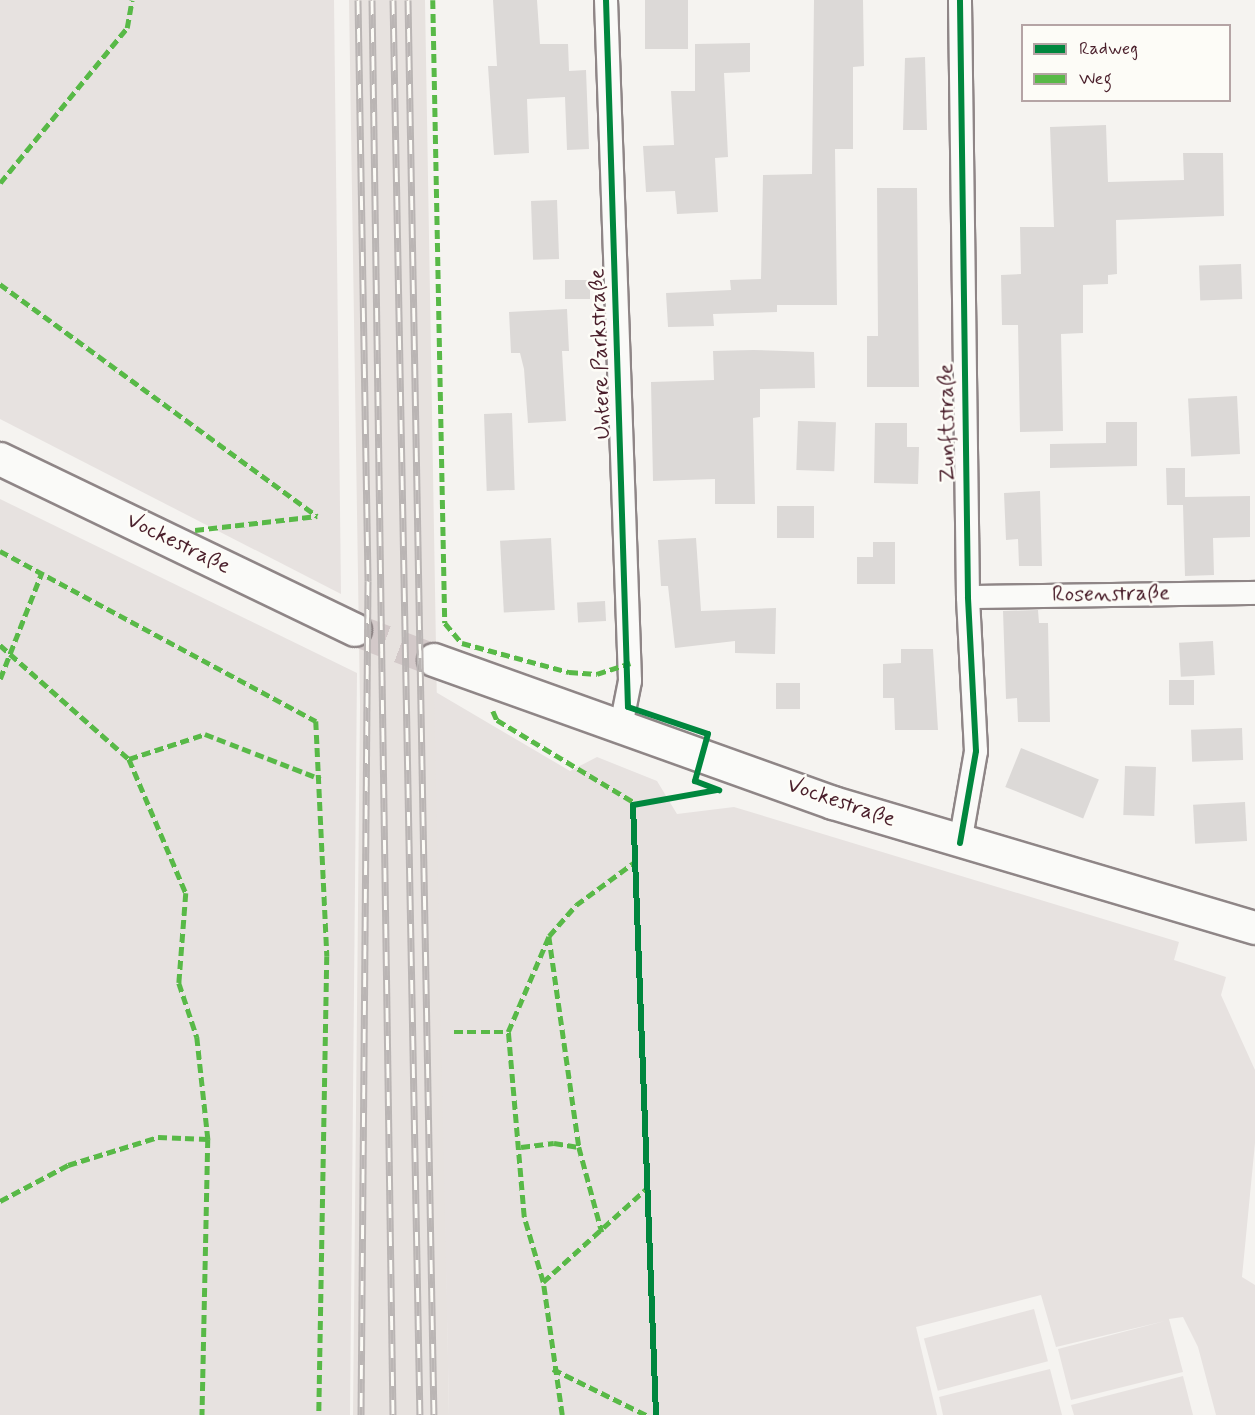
<!DOCTYPE html>
<html>
<head>
<meta charset="utf-8">
<style>
	body { margin:0 }
	#map { position:relative; width:1255px; height:1415px; overflow:hidden; background:#f5f3f0; font-family:Mynerve,sans-serif }
	div>[style] { position:absolute }
	[style*='--x'] { left:calc(var(--x)*1px); top:calc(var(--y)*1px); width:calc(var(--w)*1px); rotate:calc(var(--a)*1deg) }
	.built>* { inset:0; background:#e7e2df }
	.green>* { inset:0; background:#e7e2e0; transform-origin:0 0 }
	.building>* { inset:0; background:#dcd9d7; transform-origin:0 0 }
	.secondary-tunnel>* { height:32px; margin-top:-16px; transform-origin:0; background:repeating-linear-gradient(90deg,#d3c9c9 0 32px,transparent 0 48px) }
	.roads { filter:drop-shadow(2px 0 #8f8687) drop-shadow(-2px 0 #8f8687) drop-shadow(0 2px #8f8687) drop-shadow(0 -2px #8f8687) }
	.minor>* { height:22px; margin:-11px; padding:0 11px; transform-origin:11px; border-radius:11px; background:#fafaf8 }
	.secondary>* { height:32px; margin:-16px; padding:0 16px; transform-origin:16px; border-radius:16px; background:#fafaf8 }
	.rail>* { height:7px; margin-top:-3.5px; transform-origin:0; background:repeating-linear-gradient(90deg,#fdfcf7 0 14px,#bab5b4 0 28px); box-sizing:border-box; border-block:2px solid #bab5b4 }
	.quiet>* { height:4.5px; margin-top:-2.25px; transform-origin:0; background:repeating-linear-gradient(90deg,#58b947 0 9px,transparent 0 13.5px) }
	.cycleway>* { height:6px; margin:-3px; padding:0 3px; transform-origin:3px; border-radius:3px; background:#00873e }
	span { translate:-50% -50%; white-space:nowrap; text-align:center; line-height:1.15; -webkit-text-stroke:5px #fdfcf7; paint-order:stroke }
	.street-label { font-size:22px; color:#4a1f2b }
	.legend { position:absolute; left:1021px; top:24px; width:210px; height:78px; box-sizing:border-box; background:#fdfcf7; border:2px solid #b5a4a5; margin:0; padding:8px 10px; list-style:none; font-size:18px; color:#4a1f2b }
	.legend li { display:flex; align-items:center; gap:12px; height:30px }
	.legend b { width:30px; border:2px solid #b5a4a5 }
</style>
</head>
<body>
<div id="map">
	<div class="built">
		<div style="clip-path:polygon(349px 0,425px 0,449px 1415px,353px 1415px,360px 705px)"></div>
	</div>
	<div class="green">
		<div style="clip-path:polygon(0 0,334px 0,341px 594px,0 419px)"></div>
		<div style="clip-path:polygon(0 499px,357px 673px,350px 1415px,0 1415px)"></div>
		<div style="clip-path:polygon(434px 691px,570px 771px,597px 757px,657px 781px,677px 814px,734px 807px,1179px 942px,1174px 960px,1226px 977px,1221px 995px,1255px 1070px,1255px 1143px,1242px 1277px,1255px 1285px,1255px 1415px,1216px 1415px,1198px 1347px,1183px 1317px,1169px 1319px,1183px 1372px,1071px 1400px,1058px 1349px,1165px 1321px,1056px 1347px,1041px 1295px,916px 1327px,937px 1415px,449px 1415px)"></div>
		<div style="left:1034px;top:1309px;width:54px;height:114px;rotate:75deg"></div>
		<div style="clip-path:polygon(1050px 1369px,1062px 1415px,943px 1415px,939px 1397px)"></div>
		<div style="clip-path:polygon(1183px 1376px,1193px 1415px,1074px 1415px,1071px 1405px)"></div>
	</div>
	<div class="building">
		<div style="clip-path:polygon(493px 0,537px 0,540px 44px,568px 44px,569px 71px,586px 70px,589px 149px,567px 150px,565px 97px,527px 99px,529px 153px,494px 155px,488px 66px,497px 66px)"></div>
		<div style="left:645px;top:0;width:43px;height:49px"></div>
		<div style="clip-path:polygon(814px 0,863px 0,864px 66px,853px 67px,853px 149px,835px 149px,837px 305px,777px 305px,777px 312px,713px 314px,714px 326px,668px 327px,666px 293px,731px 290px,730px 280px,761px 279px,763px 175px,812px 174px)"></div>
		<div style="clip-path:polygon(750px 43px,750px 72px,724px 73px,728px 157px,715px 158px,718px 212px,677px 214px,675px 191px,646px 192px,643px 146px,674px 145px,671px 91px,695px 91px,695px 44px)"></div>
		<div style="clip-path:polygon(925px 57px,927px 130px,903px 130px,905px 58px)"></div>
		<div style="clip-path:polygon(1106px 125px,1108px 182px,1184px 180px,1183px 153px,1223px 153px,1224px 216px,1116px 220px,1117px 274px,1108px 275px,1108px 284px,1083px 285px,1083px 333px,1061px 334px,1063px 431px,1020px 432px,1018px 325px,1002px 325px,1001px 275px,1021px 274px,1020px 227px,1054px 227px,1050px 127px)"></div>
		<div style="clip-path:polygon(877px 188px,917px 188px,919px 387px,867px 387px,867px 336px,878px 336px)"></div>
		<div style="left:557px;top:200px;width:59px;height:26px;rotate:88deg"></div>
		<div style="left:1241px;top:264px;width:35px;height:42px;rotate:88deg"></div>
		<div style="left:565px;top:280px;width:25px;height:19px"></div>
		<div style="clip-path:polygon(567px 309px,569px 351px,562px 351px,566px 421px,528px 423px,524px 369px,520px 353px,511px 353px,509px 312px)"></div>
		<div style="clip-path:polygon(753px 350px,814px 352px,815px 388px,760px 389px,760px 417px,753px 418px,755px 504px,715px 504px,715px 479px,653px 481px,651px 382px,714px 380px,713px 351px)"></div>
		<div style="left:1237px;top:396px;width:58px;height:49px;rotate:87deg"></div>
		<div style="left:512px;top:413px;width:77px;height:28px;rotate:88deg"></div>
		<div style="left:798px;top:421px;width:38px;height:49px;rotate:2deg"></div>
		<div style="clip-path:polygon(1106px 422px,1137px 422px,1137px 466px,1050px 468px,1050px 444px,1106px 443px)"></div>
		<div style="clip-path:polygon(875px 423px,907px 423px,907px 447px,919px 447px,918px 484px,874px 483px)"></div>
		<div style="clip-path:polygon(1166px 468px,1185px 468px,1185px 497px,1250px 496px,1250px 537px,1213px 538px,1214px 575px,1185px 576px,1183px 505px,1167px 505px)"></div>
		<div style="clip-path:polygon(1040px 491px,1042px 566px,1019px 566px,1018px 539px,1006px 540px,1004px 493px)"></div>
		<div style="left:814px;top:506px;width:32px;height:37px;rotate:90deg"></div>
		<div style="left:551px;top:538px;width:72px;height:51px;rotate:87deg"></div>
		<div style="clip-path:polygon(696px 538px,701px 611px,776px 608px,775px 654px,735px 653px,735px 641px,675px 648px,668px 586px,661px 586px,658px 540px)"></div>
		<div style="clip-path:polygon(873px 542px,895px 542px,895px 584px,857px 584px,857px 557px,873px 557px)"></div>
		<div style="left:605px;top:601px;width:20px;height:28px;rotate:87deg"></div>
		<div style="clip-path:polygon(1038px 610px,1039px 623px,1048px 623px,1050px 722px,1018px 722px,1017px 698px,1006px 699px,1003px 611px)"></div>
		<div style="left:1213px;top:641px;width:34px;height:34px;rotate:87deg"></div>
		<div style="clip-path:polygon(901px 649px,933px 649px,938px 730px,895px 730px,894px 698px,883px 698px,883px 664px,901px 663px)"></div>
		<div style="left:1169px;top:680px;width:25px;height:25px"></div>
		<div style="left:776px;top:683px;width:24px;height:26px"></div>
		<div style="left:1242px;top:728px;width:32px;height:51px;rotate:88deg"></div>
		<div style="left:1021px;top:748px;width:84px;height:42px;rotate:22deg"></div>
		<div style="left:1125px;top:766px;width:31px;height:49px;rotate:2deg"></div>
		<div style="left:1245px;top:802px;width:39px;height:52px;rotate:87deg"></div>
	</div>
	<div class="secondary-tunnel">
		<div style="--x:355;--y:630;--w:85;--a:20.8"></div>
	</div>
	<div class="roads">
		<div class="minor">
			<div style="--x:606;--y:0;--w:681;--a:87.98"></div>
			<div style="--x:630;--y:681;--w:46;--a:101.3"></div>
			<div style="--x:968;--y:597;--w:287;--a:-0.8"></div>
			<div style="--x:960;--y:843;--w:93;--a:-80.1"></div>
			<div style="--x:976;--y:751;--w:154;--a:-93"></div>
			<div style="--x:968;--y:597;--w:597;--a:-90.77"></div>
		</div>
		<div class="secondary">
			<div style="--x:0;--y:459;--w:394;--a:25.7"></div>
			<div style="--x:434;--y:660;--w:424;--a:19.7"></div>
			<div style="--x:833;--y:803;--w:440;--a:16.5"></div>
		</div>
	</div>
	<div class="rail">
		<div style="--x:358;--y:0;--w:581;--a:89.01"></div>
		<div style="--x:368;--y:581;--w:834;--a:90.48"></div>
		<div style="--x:372;--y:0;--w:1415;--a:89.15"></div>
		<div style="--x:393;--y:0;--w:1415;--a:88.91"></div>
		<div style="--x:408;--y:0;--w:1415;--a:88.95"></div>
	</div>
	<div class="quiet">
		<div style="--x:433;--y:0;--w:623;--a:88.9"></div>
		<div style="--x:445;--y:623;--w:26;--a:50"></div>
		<div style="--x:462;--y:643;--w:111;--a:15.2"></div>
		<div style="--x:569;--y:672;--w:28;--a:4"></div>
		<div style="--x:597;--y:674;--w:35;--a:-18"></div>
		<div style="--x:0;--y:183;--w:200;--a:-50.7"></div>
		<div style="--x:127;--y:28;--w:28;--a:-80"></div>
		<div style="--x:0;--y:284;--w:393;--a:36.2"></div>
		<div style="--x:195;--y:530;--w:123;--a:-6.5"></div>
		<div style="--x:0;--y:551;--w:359;--a:28.3"></div>
		<div style="--x:316;--y:721;--w:235;--a:87.3"></div>
		<div style="--x:327;--y:956;--w:459;--a:91"></div>
		<div style="--x:0;--y:645;--w:172;--a:41.5"></div>
		<div style="--x:129;--y:759;--w:80;--a:-18.2"></div>
		<div style="--x:205;--y:734;--w:124;--a:21.2"></div>
		<div style="--x:0;--y:679;--w:115;--a:-68.6"></div>
		<div style="--x:493;--y:711;--w:10;--a:66"></div>
		<div style="--x:497;--y:720;--w:163;--a:31"></div>
		<div style="--x:129;--y:759;--w:146;--a:67"></div>
		<div style="--x:186;--y:893;--w:90;--a:94.4"></div>
		<div style="--x:179;--y:983;--w:57;--a:71.6"></div>
		<div style="--x:197;--y:1037;--w:103;--a:83.8"></div>
		<div style="--x:208;--y:1139;--w:276;--a:91.2"></div>
		<div style="--x:549;--y:936;--w:213;--a:81.9"></div>
		<div style="--x:454;--y:1032;--w:54;--a:0"></div>
		<div style="--x:521;--y:1147;--w:33;--a:-7"></div>
		<div style="--x:554;--y:1143;--w:25;--a:9"></div>
		<div style="--x:579;--y:1147;--w:88;--a:74.9"></div>
		<div style="--x:0;--y:1201;--w:77;--a:-27.9"></div>
		<div style="--x:68;--y:1165;--w:94;--a:-17.3"></div>
		<div style="--x:158;--y:1137;--w:50;--a:2.3"></div>
		<div style="--x:543;--y:1282;--w:139;--a:-42.1"></div>
		<div style="--x:553;--y:1369;--w:104;--a:26.3"></div>
		<div style="--x:562;--y:1415;--w:134;--a:-98.1"></div>
		<div style="--x:543;--y:1282;--w:68;--a:-106.3"></div>
		<div style="--x:524;--y:1217;--w:186;--a:-94.9"></div>
		<div style="--x:508;--y:1032;--w:104;--a:-66.9"></div>
		<div style="--x:549;--y:936;--w:41;--a:-48.9"></div>
		<div style="--x:576;--y:905;--w:74;--a:-36.3"></div>
	</div>
	<div class="cycleway">
		<div style="--x:606;--y:0;--w:707;--a:88.22"></div>
		<div style="--x:628;--y:707;--w:84;--a:18.6"></div>
		<div style="--x:708;--y:734;--w:49;--a:105.5"></div>
		<div style="--x:695;--y:781;--w:26;--a:21"></div>
		<div style="--x:960;--y:843;--w:93;--a:-80.1"></div>
		<div style="--x:976;--y:751;--w:154;--a:-93"></div>
		<div style="--x:968;--y:597;--w:597;--a:-90.77"></div>
		<div style="--x:656;--y:1415;--w:610;--a:-92.16"></div>
		<div style="--x:633;--y:805;--w:85;--a:-10.1"></div>
	</div>
	<div class="street-label">
		<span style="left:601px;top:354px;rotate:-92deg">Untere Parkstraße</span>
		<span style="left:948px;top:423px;rotate:-91deg">Zunftstraße</span>
		<span style="left:178px;top:544px;rotate:26deg">Vockestraße</span>
		<span style="left:1111px;top:595px;rotate:-1deg">Rosenstraße</span>
		<span style="left:841px;top:803px;rotate:19deg">Vockestraße</span>
	</div>
	<ul class="legend">
	<li><b style="height:8px;background:#00873e"></b>Radweg</li>
	<li><b style="height:8px;background:#58b947"></b>Weg</li>
	</ul>
</div>
</body>
</html>
